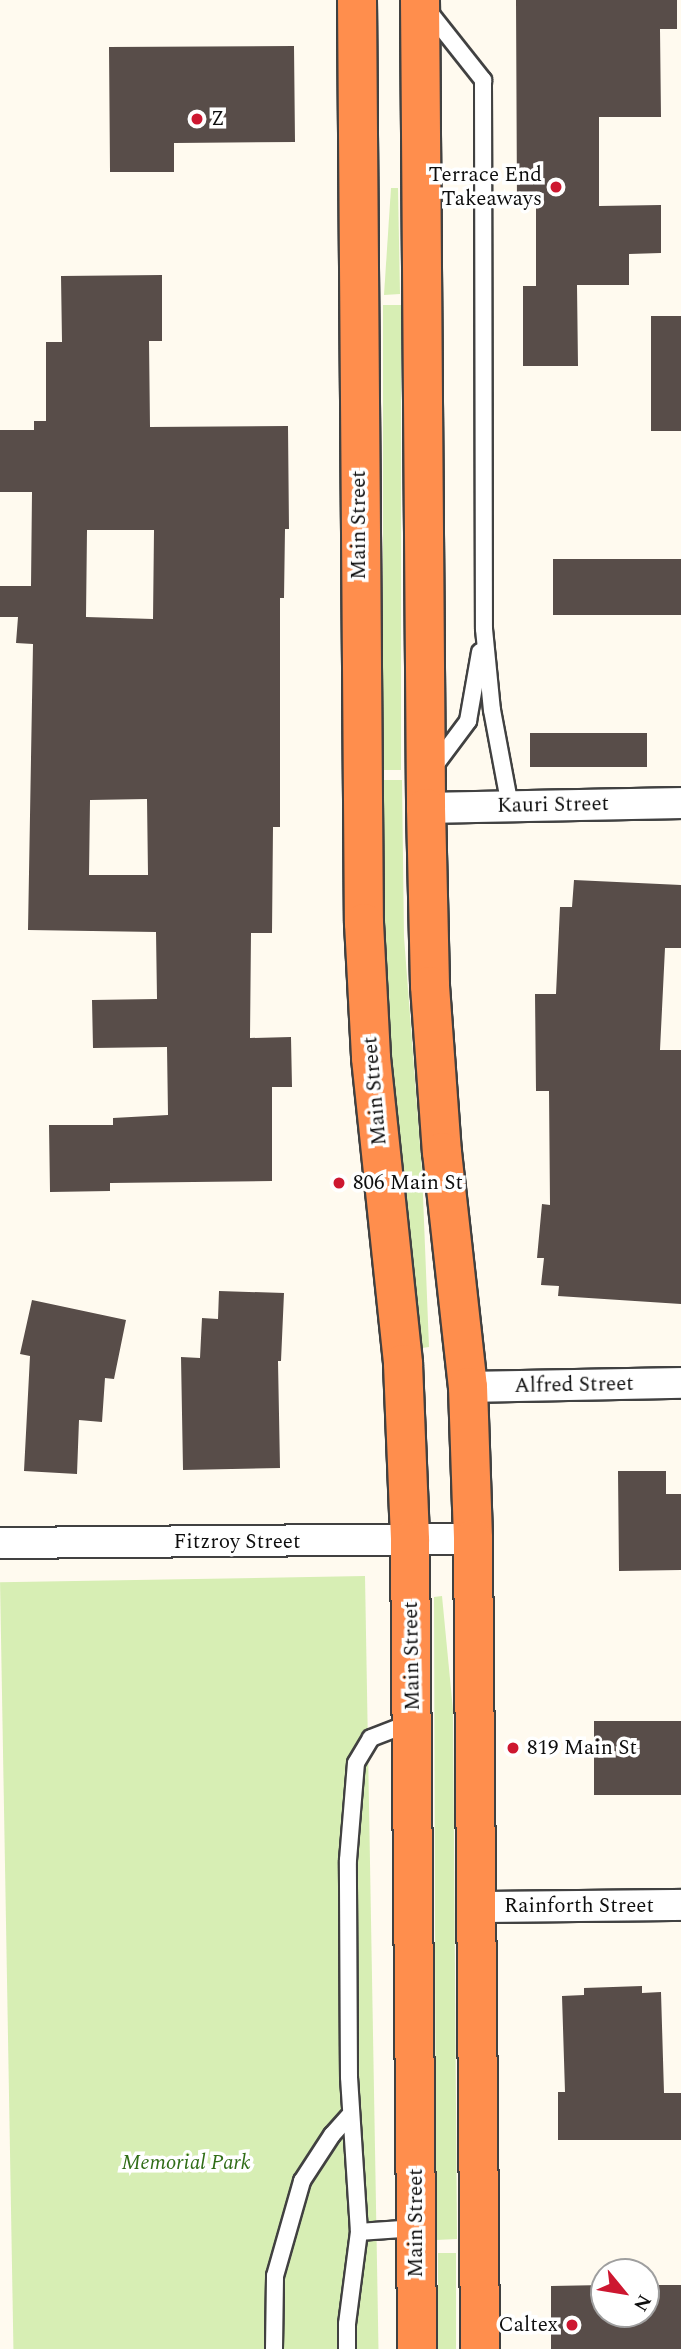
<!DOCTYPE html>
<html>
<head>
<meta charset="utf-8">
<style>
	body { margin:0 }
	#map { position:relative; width:681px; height:2349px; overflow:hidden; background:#fffaef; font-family:Spectral,serif }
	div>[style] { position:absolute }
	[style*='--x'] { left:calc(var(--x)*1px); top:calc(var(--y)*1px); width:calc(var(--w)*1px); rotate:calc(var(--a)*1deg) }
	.green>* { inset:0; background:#d7eeb4; transform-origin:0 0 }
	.building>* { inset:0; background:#584d49; transform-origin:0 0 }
	.roads { filter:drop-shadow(2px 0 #414141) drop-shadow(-2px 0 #414141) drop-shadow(0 2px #414141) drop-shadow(0 -2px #414141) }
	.lane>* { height:16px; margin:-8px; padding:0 8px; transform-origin:8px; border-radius:8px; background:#fff }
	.street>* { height:30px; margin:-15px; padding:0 15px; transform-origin:15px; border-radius:15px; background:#fff }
	.highway>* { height:38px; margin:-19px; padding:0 19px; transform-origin:19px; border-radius:19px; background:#ff8e4d }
	.dots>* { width:19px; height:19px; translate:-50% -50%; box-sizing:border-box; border:4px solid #fff; border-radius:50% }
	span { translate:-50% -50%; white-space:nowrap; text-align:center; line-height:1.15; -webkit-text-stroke:7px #fff; paint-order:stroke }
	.poi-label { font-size:21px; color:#0e0e0e }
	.left { translate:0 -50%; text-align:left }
	.right { translate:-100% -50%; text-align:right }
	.street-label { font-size:21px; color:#0e0e0e }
	.park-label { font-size:21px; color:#306d17; font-style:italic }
	.north { position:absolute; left:590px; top:2258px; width:70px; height:70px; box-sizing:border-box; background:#fff; border:2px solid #9f9f9f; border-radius:50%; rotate:120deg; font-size:19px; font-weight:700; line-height:28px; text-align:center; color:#0e0e0e }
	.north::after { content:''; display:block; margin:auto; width:24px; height:32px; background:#cd1730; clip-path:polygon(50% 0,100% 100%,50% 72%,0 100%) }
</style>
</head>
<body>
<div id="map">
	<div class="green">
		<div style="clip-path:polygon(391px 188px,398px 188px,400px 294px,384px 295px)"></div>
		<div style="left:401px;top:305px;width:465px;height:18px;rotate:90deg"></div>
		<div style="clip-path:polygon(383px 780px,402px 780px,404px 937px,422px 1171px,429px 1347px,422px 1348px,390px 1052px,384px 937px)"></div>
		<div style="left:365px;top:1576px;width:773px;height:365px;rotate:89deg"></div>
		<div style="clip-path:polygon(442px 1596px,453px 1710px,457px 2239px,436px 2240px,434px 1597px)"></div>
		<div style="left:438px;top:2253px;width:18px;height:96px"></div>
	</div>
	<div class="building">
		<div style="clip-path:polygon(516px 0,677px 0,677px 29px,660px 29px,661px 117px,599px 117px,599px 206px,661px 205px,661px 253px,629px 254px,629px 285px,577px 285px,578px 366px,523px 366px,523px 286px,536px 286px,536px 206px,517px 206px)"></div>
		<div style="clip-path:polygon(294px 46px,295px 142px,174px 143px,174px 172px,110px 172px,109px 47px)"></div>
		<div style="clip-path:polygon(evenodd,162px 275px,162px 341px,149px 341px,150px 427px,288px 426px,289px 529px,285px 529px,284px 598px,280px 598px,280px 827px,273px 827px,272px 933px,251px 933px,250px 1038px,291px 1037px,292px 1087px,272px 1087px,272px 1181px,110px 1183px,110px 1191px,50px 1192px,49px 1125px,113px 1125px,113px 1118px,168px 1115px,167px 1047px,93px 1048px,92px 1000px,157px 999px,156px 932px,28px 930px,33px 644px,16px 643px,18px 617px,0 617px,0 586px,31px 586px,32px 492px,0 492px,0 430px,34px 430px,34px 421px,46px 421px,46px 342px,62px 342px,61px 276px,162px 275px,87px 530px,154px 530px,153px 619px,86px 617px,87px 530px,162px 275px,147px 799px,148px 875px,89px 875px,90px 800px,147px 799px)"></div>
		<div style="left:651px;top:316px;width:30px;height:115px"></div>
		<div style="left:681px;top:559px;width:56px;height:128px;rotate:90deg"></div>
		<div style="left:647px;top:733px;width:34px;height:117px;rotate:90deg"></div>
		<div style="clip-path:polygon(574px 880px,681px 885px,681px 948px,665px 948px,660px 1050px,681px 1050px,681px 1304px,558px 1296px,559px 1286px,541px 1285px,544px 1258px,537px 1258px,542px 1204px,550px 1205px,549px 1091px,536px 1091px,535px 994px,556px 994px,560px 907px,572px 907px)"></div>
		<div style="clip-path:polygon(219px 1291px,284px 1293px,281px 1361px,278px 1361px,280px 1468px,183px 1470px,181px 1357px,200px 1358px,202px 1318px,218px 1319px)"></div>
		<div style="clip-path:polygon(32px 1300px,126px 1320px,114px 1379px,105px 1378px,102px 1422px,79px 1420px,77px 1474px,24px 1471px,30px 1356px,20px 1354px)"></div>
		<div style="clip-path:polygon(618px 1471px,666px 1471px,666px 1494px,681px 1494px,681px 1570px,619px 1571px)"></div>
		<div style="left:681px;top:1721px;width:74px;height:87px;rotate:90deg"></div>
		<div style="clip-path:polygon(642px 1986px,642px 1993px,661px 1992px,664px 2093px,681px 2093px,681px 2140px,558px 2140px,558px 2092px,565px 2092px,562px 1996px,584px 1995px,584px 1988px)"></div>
		<div style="clip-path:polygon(604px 2285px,604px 2314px,646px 2314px,646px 2285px,681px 2285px,681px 2349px,551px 2349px,551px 2286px)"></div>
	</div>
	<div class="roads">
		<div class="lane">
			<div style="--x:426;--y:8;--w:92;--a:51.6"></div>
			<div style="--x:483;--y:80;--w:549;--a:89.9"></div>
			<div style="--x:484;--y:629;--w:81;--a:84.4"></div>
			<div style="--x:492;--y:710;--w:98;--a:79.4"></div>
			<div style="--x:433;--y:768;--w:59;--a:-53.3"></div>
			<div style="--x:468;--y:721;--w:70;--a:-80.1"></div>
			<div style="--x:359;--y:2232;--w:57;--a:-4"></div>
			<div style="--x:274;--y:2349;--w:73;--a:-89.2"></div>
			<div style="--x:275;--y:2276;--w:99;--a:-74.1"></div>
			<div style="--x:302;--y:2181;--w:55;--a:-56.9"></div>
			<div style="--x:332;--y:2135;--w:25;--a:-48"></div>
			<div style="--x:347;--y:2349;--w:25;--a:-90"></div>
			<div style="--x:347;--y:2324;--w:93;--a:-82.6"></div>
			<div style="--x:359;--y:2232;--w:155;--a:-93.7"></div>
			<div style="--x:349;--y:2077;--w:217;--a:-90.3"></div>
			<div style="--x:348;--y:1860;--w:97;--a:-85.3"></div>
			<div style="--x:356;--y:1763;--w:29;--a:-59"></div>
			<div style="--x:371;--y:1738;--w:42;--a:-21"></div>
		</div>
		<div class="street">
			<div style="--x:426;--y:808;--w:255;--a:-1.1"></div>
			<div style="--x:468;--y:1387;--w:213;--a:-1.1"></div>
			<div style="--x:0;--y:1543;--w:473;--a:-0.5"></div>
			<div style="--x:476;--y:1907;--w:205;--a:-0.6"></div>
		</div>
		<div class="highway">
			<div style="--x:357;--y:0;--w:923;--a:89.57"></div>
			<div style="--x:364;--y:923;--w:135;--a:87"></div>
			<div style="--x:371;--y:1058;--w:308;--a:84"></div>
			<div style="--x:403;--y:1364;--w:177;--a:87.7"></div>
			<div style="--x:410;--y:1541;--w:808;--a:89.5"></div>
			<div style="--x:420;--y:0;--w:808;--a:89.57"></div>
			<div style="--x:426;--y:808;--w:178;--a:88.7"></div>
			<div style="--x:430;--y:986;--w:166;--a:85.9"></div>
			<div style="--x:442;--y:1152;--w:236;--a:83.7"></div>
			<div style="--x:468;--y:1387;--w:152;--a:88.1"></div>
			<div style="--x:473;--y:1539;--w:810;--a:89.5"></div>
		</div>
	</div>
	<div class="dots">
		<div style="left:197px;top:119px;background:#cd1730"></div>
		<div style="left:556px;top:187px;background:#cd1730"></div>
		<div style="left:339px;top:1183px;background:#cd1730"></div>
		<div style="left:513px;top:1748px;background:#cd1730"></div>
		<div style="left:572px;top:2325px;background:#cd1730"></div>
	</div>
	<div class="poi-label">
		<span class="left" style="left:211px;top:119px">Z</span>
		<span class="right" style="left:542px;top:187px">Terrace End<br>Takeaways</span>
		<span class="left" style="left:353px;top:1183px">806 Main St</span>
		<span class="left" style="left:527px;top:1748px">819 Main St</span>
		<span class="right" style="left:558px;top:2325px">Caltex</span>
	</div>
	<div class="street-label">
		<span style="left:359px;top:525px;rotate:-90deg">Main Street</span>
		<span style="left:553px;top:805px;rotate:-1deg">Kauri Street</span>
		<span style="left:375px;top:1091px;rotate:-95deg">Main Street</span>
		<span style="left:574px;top:1385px;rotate:-1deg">Alfred Street</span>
		<span style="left:237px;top:1542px">Fitzroy Street</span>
		<span style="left:412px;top:1656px;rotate:-91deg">Main Street</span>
		<span style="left:579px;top:1906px">Rainforth Street</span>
		<span style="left:416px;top:2223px;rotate:-90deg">Main Street</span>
	</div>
	<div class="park-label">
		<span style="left:186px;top:2163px">Memorial Park</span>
	</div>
	<div class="north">N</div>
</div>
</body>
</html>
